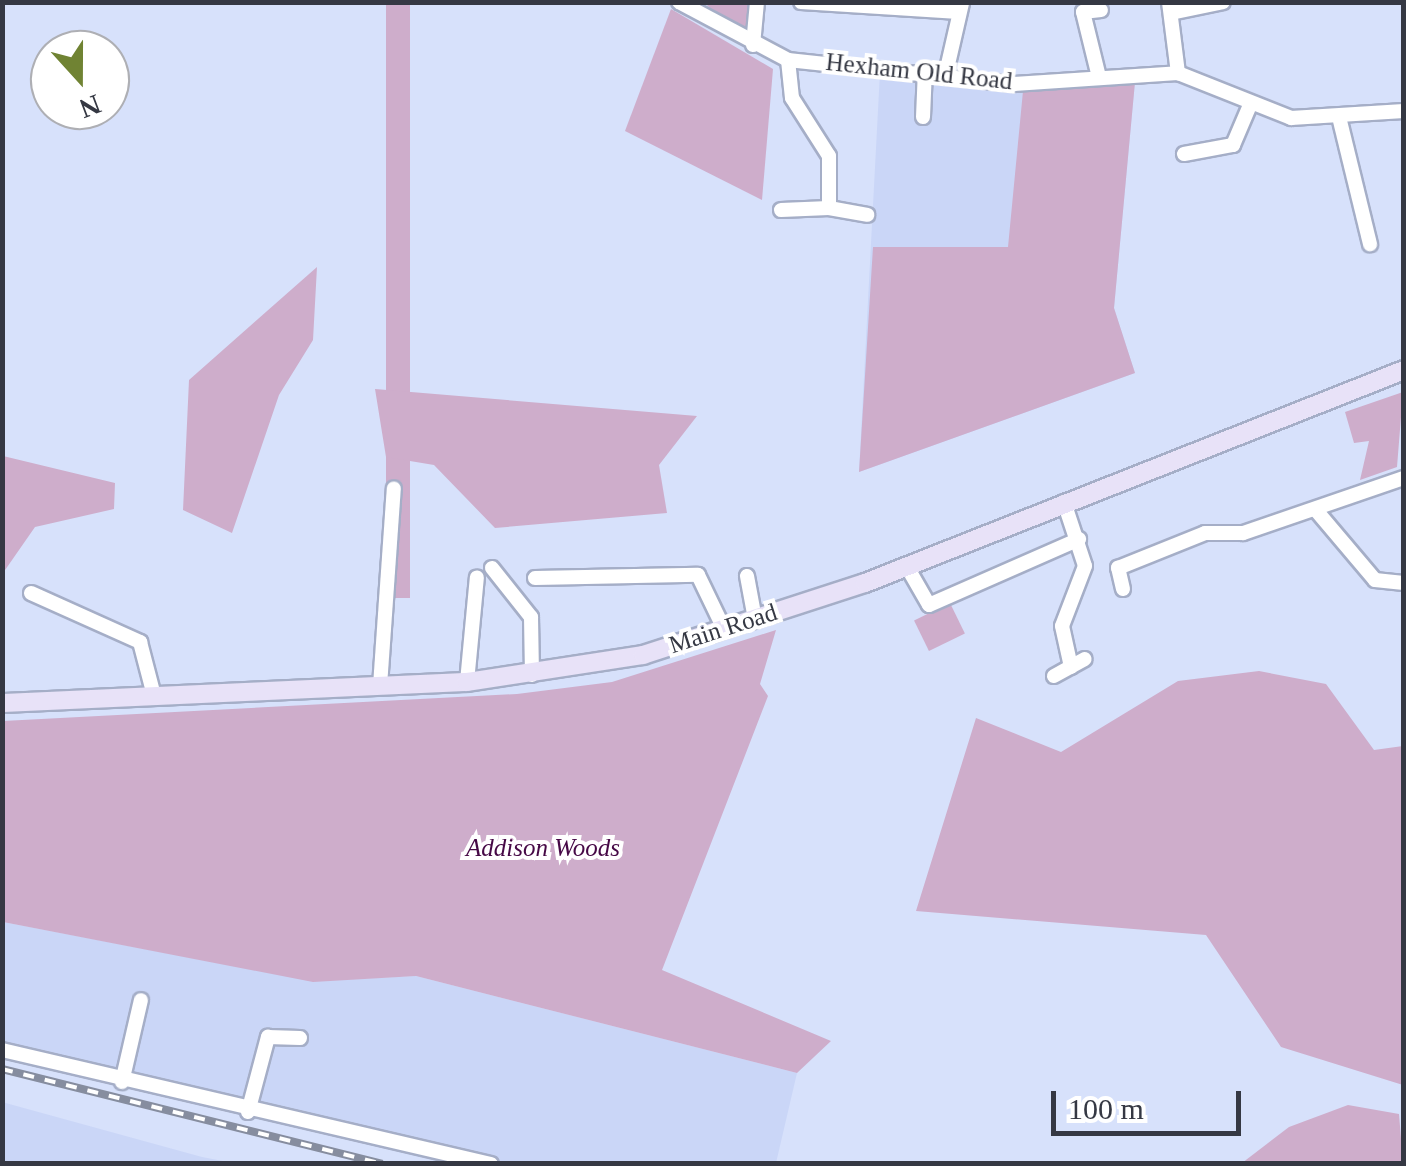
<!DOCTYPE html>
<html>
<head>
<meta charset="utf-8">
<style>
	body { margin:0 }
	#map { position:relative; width:1406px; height:1166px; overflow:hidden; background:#d7e1fb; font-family:"Times New Roman",serif }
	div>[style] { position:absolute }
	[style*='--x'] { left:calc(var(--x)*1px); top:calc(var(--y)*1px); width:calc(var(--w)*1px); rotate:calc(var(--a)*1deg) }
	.built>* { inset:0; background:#cad6f7 }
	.green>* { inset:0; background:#ceadcb; transform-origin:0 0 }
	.roads { filter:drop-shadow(2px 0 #a5aec7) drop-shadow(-2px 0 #a5aec7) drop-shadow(0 2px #a5aec7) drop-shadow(0 -2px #a5aec7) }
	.minor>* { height:14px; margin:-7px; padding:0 7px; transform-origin:7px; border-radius:7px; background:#fff }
	.major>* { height:18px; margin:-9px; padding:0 9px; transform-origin:9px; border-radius:9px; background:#e8e2f8 }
	.rail>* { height:8px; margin-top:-4px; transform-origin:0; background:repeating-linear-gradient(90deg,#fff 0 11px,#868d9f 0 22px); box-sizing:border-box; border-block:2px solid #868d9f }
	span { translate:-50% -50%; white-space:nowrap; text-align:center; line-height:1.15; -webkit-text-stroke:8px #fff; paint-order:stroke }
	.street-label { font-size:25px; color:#353843 }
	.park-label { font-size:25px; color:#460946; font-style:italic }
	.frame { position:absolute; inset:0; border:5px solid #353843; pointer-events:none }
	.north { position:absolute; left:30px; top:30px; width:100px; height:100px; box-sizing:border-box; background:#fff; border:2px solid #aeafb4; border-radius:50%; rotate:159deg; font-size:28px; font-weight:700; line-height:40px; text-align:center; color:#353843 }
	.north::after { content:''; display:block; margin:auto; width:35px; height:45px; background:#708333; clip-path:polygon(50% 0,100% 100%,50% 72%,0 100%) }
	.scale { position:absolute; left:1051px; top:1091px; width:190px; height:45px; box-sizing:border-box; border:5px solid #353843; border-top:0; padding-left:12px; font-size:30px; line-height:35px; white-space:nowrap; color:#353843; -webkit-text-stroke:8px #fff; paint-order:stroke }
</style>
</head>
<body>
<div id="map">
	<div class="built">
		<div style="clip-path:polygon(880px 72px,1023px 91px,1135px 82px,1114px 308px,1135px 373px,859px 472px)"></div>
		<div style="clip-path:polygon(3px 922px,313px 981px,416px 976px,797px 1073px,776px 1163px,448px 1164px,3px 1057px)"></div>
		<div style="clip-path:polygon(2px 1102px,202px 1157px,233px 1163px,3px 1163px)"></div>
	</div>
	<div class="green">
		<div style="left:386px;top:3px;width:24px;height:595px"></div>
		<div style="clip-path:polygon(705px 3px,755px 3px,752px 42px,728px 27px)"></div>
		<div style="clip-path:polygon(671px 9px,773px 69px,762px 200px,625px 131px)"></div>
		<div style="clip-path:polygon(1135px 82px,1114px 308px,1135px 373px,859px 472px,873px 247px,1008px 247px,1023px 91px)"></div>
		<div style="clip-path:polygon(317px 267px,313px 340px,279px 395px,232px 533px,183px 510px,189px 380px)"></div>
		<div style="clip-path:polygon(375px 389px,697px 416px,659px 465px,667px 513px,495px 528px,434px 465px,386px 457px)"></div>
		<div style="clip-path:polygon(1403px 392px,1397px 467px,1360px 480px,1369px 441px,1354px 443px,1345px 412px)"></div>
		<div style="clip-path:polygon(3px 456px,115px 483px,114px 509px,35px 527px,3px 573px)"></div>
		<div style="left:950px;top:603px;width:34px;height:40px;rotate:64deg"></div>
		<div style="clip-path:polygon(776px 630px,760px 684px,768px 696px,662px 970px,831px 1041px,797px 1073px,416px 976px,313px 982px,3px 922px,3px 721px,517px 694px,612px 682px)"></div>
		<div style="clip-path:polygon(1259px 671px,1326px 684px,1374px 750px,1403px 746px,1403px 1085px,1281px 1047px,1206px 935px,916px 911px,976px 718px,1061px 752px,1178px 681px)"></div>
		<div style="clip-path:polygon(1348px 1105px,1399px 1114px,1403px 1163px,1242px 1163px,1289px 1127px)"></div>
	</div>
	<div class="roads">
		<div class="minor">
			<div style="--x:679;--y:2;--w:123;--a:28"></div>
			<div style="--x:788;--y:60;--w:227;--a:6.1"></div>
			<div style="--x:1014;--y:84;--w:164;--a:-3.8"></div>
			<div style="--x:1178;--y:73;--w:122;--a:21.7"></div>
			<div style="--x:1291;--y:118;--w:113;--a:-3.5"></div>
			<div style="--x:801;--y:2;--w:158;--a:3.6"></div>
			<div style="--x:1169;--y:2;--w:72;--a:82.8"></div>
			<div style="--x:1171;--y:13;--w:53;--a:-11.9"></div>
			<div style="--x:753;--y:45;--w:43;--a:-84.7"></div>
			<div style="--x:946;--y:73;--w:72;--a:-77.1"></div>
			<div style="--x:1098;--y:73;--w:63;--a:-103.8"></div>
			<div style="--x:1083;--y:12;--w:18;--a:-6"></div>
			<div style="--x:923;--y:117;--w:47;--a:-87.6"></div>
			<div style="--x:1340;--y:121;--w:127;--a:76.3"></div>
			<div style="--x:1184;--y:154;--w:50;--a:-10.4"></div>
			<div style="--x:1233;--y:145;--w:43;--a:-67"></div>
			<div style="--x:829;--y:208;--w:39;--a:10"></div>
			<div style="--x:781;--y:210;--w:48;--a:-2.4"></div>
			<div style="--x:829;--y:208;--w:52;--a:-90"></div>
			<div style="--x:829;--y:156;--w:69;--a:-122.5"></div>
			<div style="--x:792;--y:98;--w:38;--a:-96"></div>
			<div style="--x:1064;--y:502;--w:67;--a:71.8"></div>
			<div style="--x:1085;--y:566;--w:64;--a:111"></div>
			<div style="--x:1062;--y:626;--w:42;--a:77.6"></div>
			<div style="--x:1315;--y:509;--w:93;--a:49.8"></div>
			<div style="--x:1375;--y:580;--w:29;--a:6"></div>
			<div style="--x:906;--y:565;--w:46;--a:60.1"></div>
			<div style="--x:929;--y:605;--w:164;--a:-23.7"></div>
			<div style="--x:492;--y:568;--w:63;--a:51.5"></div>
			<div style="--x:531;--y:617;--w:58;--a:89"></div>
			<div style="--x:747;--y:576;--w:44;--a:79.5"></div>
			<div style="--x:535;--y:578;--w:163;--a:-1.1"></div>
			<div style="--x:698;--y:575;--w:60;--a:64.3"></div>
			<div style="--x:1123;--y:589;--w:22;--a:-103"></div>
			<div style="--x:1118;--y:568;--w:94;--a:-21.9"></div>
			<div style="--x:1205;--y:533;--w:38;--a:0"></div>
			<div style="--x:1243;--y:533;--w:170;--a:-18.9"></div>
			<div style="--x:31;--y:593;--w:120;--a:24.2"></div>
			<div style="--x:140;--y:642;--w:52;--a:75.4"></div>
			<div style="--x:1054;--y:676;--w:35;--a:-29"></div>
			<div style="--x:467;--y:682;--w:105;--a:-84.6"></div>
			<div style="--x:380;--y:686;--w:198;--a:-86"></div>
			<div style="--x:2;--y:1050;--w:502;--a:13.12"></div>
			<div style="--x:122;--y:1082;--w:84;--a:-77"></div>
			<div style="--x:248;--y:1112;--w:78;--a:-75.1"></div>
			<div style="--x:268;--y:1037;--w:32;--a:2"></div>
		</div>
		<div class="major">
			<div style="--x:2;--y:703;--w:465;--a:-2.6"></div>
			<div style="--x:467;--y:682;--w:178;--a:-8.7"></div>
			<div style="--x:643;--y:655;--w:233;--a:-18"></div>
			<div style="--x:865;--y:583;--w:580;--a:-21.56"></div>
		</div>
	</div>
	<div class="rail">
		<div style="--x:2;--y:1069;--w:392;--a:14"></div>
	</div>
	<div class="street-label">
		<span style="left:919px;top:72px;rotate:6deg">Hexham Old Road</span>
		<span style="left:723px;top:629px;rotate:-18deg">Main Road</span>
	</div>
	<div class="park-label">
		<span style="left:543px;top:848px">Addison Woods</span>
	</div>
	<div class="frame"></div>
	<div class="north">N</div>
	<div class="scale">100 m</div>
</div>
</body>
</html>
